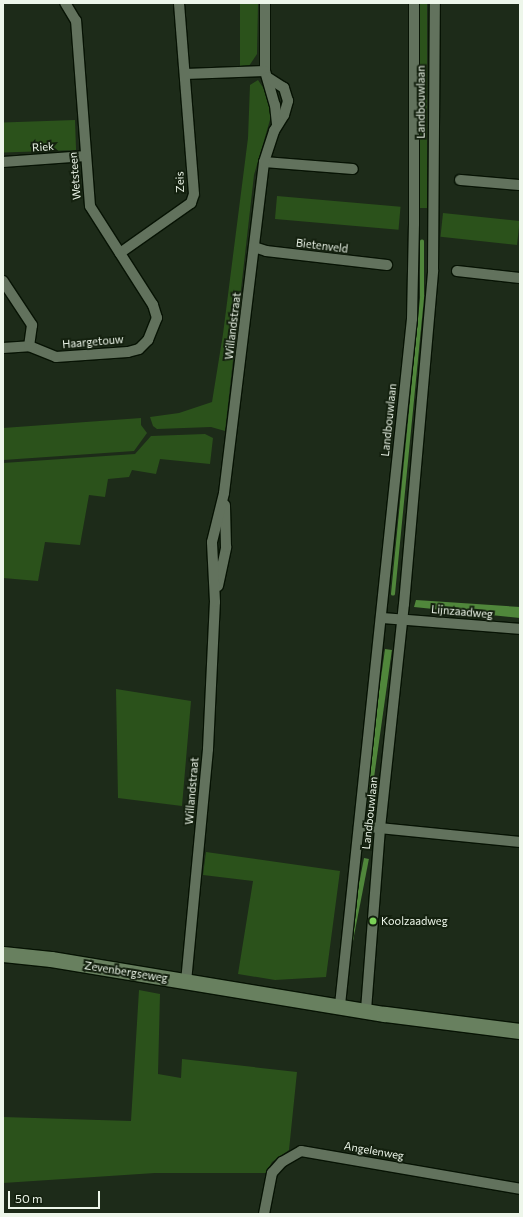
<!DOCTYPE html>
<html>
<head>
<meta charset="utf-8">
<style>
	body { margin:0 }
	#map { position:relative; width:523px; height:1217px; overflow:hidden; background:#1d2b19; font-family:Commissioner,sans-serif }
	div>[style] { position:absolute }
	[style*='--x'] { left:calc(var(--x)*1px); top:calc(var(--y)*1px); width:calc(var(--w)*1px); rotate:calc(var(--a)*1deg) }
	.green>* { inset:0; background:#2b521b; transform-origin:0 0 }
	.water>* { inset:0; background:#50873b; transform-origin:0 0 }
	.stream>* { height:3.5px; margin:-1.75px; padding:0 1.75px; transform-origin:1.75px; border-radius:1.75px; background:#50873b }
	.roads { filter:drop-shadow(1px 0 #071304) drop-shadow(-1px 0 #071304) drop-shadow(0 1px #071304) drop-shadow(0 -1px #071304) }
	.street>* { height:10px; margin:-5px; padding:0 5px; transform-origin:5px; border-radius:5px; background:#62725d }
	.secondary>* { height:15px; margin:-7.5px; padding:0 7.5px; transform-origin:7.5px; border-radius:7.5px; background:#68805f }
	.dots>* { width:11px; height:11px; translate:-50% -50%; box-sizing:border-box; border:2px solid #14210f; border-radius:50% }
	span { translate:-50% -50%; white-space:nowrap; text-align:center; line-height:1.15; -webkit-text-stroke:4px #14210f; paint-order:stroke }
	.street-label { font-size:11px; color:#edf6ea }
	.poi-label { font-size:11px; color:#edf6ea }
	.left { translate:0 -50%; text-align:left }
	.frame { position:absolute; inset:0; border:4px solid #edf6ea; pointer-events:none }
	.scale { position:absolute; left:8px; top:1191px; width:92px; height:18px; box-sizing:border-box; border:2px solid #edf6ea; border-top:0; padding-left:5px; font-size:12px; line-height:14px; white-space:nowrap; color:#edf6ea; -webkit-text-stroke:3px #14210f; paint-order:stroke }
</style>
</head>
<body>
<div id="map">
	<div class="green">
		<div style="clip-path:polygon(240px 3px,258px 3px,257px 54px,249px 66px,243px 68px,240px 68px)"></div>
		<div style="left:418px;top:3px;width:9px;height:205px"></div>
		<div style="clip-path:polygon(258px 80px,266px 92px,272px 113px,254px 175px,225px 431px,211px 427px,157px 429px,153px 426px,150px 417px,179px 413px,212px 402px,223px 334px,248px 138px,250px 85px)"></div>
		<div style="left:75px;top:120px;width:30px;height:72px;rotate:88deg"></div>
		<div style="left:277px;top:196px;width:124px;height:23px;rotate:5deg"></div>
		<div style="left:443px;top:213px;width:77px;height:24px;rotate:6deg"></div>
		<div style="clip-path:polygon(141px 418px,141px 425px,147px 433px,134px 451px,3px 460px,3px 428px)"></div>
		<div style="clip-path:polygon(205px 434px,213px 438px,210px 464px,160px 459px,156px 474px,132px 470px,129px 477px,108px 479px,105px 497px,89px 495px,80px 545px,45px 542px,38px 581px,3px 578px,3px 463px,135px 454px,151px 436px)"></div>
		<div style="clip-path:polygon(116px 689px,191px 701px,182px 806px,118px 798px)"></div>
		<div style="clip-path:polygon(206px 852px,340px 871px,326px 977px,275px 980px,238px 974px,253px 881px,203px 875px)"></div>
		<div style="clip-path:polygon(139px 990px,160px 994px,158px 1074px,181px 1078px,182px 1059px,297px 1072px,289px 1150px,272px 1162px,266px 1173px,155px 1173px,3px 1183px,3px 1117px,131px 1121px)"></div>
	</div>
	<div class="water">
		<div style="clip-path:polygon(416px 600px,520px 607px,520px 618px,414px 607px)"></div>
		<div style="left:385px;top:649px;width:7px;height:155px;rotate:8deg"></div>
		<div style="left:364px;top:858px;width:5px;height:110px;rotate:11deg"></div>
	</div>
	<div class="stream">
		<div style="--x:393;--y:594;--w:299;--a:-84.4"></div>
		<div style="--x:422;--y:296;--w:54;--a:-90"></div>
	</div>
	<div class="roads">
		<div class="street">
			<div style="--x:265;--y:3;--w:68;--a:90"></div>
			<div style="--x:265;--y:71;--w:35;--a:74"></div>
			<div style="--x:275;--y:105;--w:20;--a:84"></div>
			<div style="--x:185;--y:74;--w:80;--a:-2.1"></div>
			<div style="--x:3;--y:162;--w:83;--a:-4.1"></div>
			<div style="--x:264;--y:162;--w:89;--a:4.5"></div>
			<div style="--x:460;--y:180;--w:60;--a:4.8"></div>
			<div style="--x:254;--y:247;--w:13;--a:18"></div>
			<div style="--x:266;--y:251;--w:122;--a:6.6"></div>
			<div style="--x:120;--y:253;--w:87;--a:-35.2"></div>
			<div style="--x:191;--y:203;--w:9;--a:-72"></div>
			<div style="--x:194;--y:194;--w:192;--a:-94.5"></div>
			<div style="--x:457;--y:271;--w:63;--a:6.3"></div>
			<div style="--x:3;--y:281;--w:53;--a:56.6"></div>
			<div style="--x:32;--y:325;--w:21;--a:98"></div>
			<div style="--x:3;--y:348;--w:26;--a:-4"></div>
			<div style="--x:29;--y:346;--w:29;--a:22"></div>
			<div style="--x:56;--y:357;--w:72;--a:-4"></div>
			<div style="--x:128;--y:352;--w:11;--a:-15"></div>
			<div style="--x:139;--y:349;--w:13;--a:-45"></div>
			<div style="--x:148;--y:340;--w:24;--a:-68"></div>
			<div style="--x:157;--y:318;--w:14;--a:-107"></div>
			<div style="--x:153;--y:305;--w:117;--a:-122.5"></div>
			<div style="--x:90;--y:206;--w:186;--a:-94.3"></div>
			<div style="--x:76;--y:21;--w:21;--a:-121"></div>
			<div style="--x:218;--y:586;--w:40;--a:-78"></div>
			<div style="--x:226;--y:547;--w:42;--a:-91.4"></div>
			<div style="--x:381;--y:618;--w:139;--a:4.5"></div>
			<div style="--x:359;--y:826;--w:162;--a:5.7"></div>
			<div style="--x:186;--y:982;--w:234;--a:-84.6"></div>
			<div style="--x:208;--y:749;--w:147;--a:-87.3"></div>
			<div style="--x:215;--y:602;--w:60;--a:-92.9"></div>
			<div style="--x:212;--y:542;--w:50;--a:-76.2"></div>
			<div style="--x:224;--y:493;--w:333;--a:-83.1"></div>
			<div style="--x:264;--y:162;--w:33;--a:-72"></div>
			<div style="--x:274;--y:131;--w:19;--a:-58"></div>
			<div style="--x:284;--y:115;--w:15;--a:-74"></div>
			<div style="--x:288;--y:101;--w:14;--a:-107"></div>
			<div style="--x:284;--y:88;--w:20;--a:-147"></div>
			<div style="--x:340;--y:1005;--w:690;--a:-84.01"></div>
			<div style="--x:412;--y:319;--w:95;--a:-88.8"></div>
			<div style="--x:414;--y:224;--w:221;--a:-90"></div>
			<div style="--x:366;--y:1010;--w:183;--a:-85.6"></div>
			<div style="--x:380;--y:828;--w:225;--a:-83.9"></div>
			<div style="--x:404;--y:604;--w:335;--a:-85"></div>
			<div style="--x:433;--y:270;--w:267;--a:-89.6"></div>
			<div style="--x:264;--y:1214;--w:42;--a:-79"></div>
			<div style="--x:272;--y:1173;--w:15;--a:-48"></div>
			<div style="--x:282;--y:1162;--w:22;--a:-30"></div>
			<div style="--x:301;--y:1151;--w:222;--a:9.8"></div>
		</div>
		<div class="secondary">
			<div style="--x:3;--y:954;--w:48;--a:5.9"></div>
			<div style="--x:51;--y:959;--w:338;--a:9.4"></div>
			<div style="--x:385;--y:1014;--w:136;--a:7.2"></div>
		</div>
	</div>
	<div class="dots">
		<div style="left:373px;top:921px;background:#7ad157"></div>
	</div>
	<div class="street-label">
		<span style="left:421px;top:102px;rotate:-90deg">Landbouwlaan</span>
		<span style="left:43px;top:147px;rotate:-4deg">Riek</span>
		<span style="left:75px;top:176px;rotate:-95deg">Wetsteen</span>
		<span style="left:180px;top:182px;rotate:-92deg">Zeis</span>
		<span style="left:322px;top:246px;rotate:7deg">Bietenveld</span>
		<span style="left:233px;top:326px;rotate:-83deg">Willandstraat</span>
		<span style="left:93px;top:342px;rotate:-5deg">Haargetouw</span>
		<span style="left:389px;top:420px;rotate:-84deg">Landbouwlaan</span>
		<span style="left:462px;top:612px;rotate:5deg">Lijnzaadweg</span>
		<span style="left:192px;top:791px;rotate:-85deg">Willandstraat</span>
		<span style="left:370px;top:813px;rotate:-84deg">Landbouwlaan</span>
		<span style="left:126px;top:972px;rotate:9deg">Zevenbergseweg</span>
		<span style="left:374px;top:1151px;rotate:10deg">Angelenweg</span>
	</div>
	<div class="poi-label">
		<span class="left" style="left:381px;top:921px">Koolzaadweg</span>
	</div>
	<div class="frame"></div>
	<div class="scale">50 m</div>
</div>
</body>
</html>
